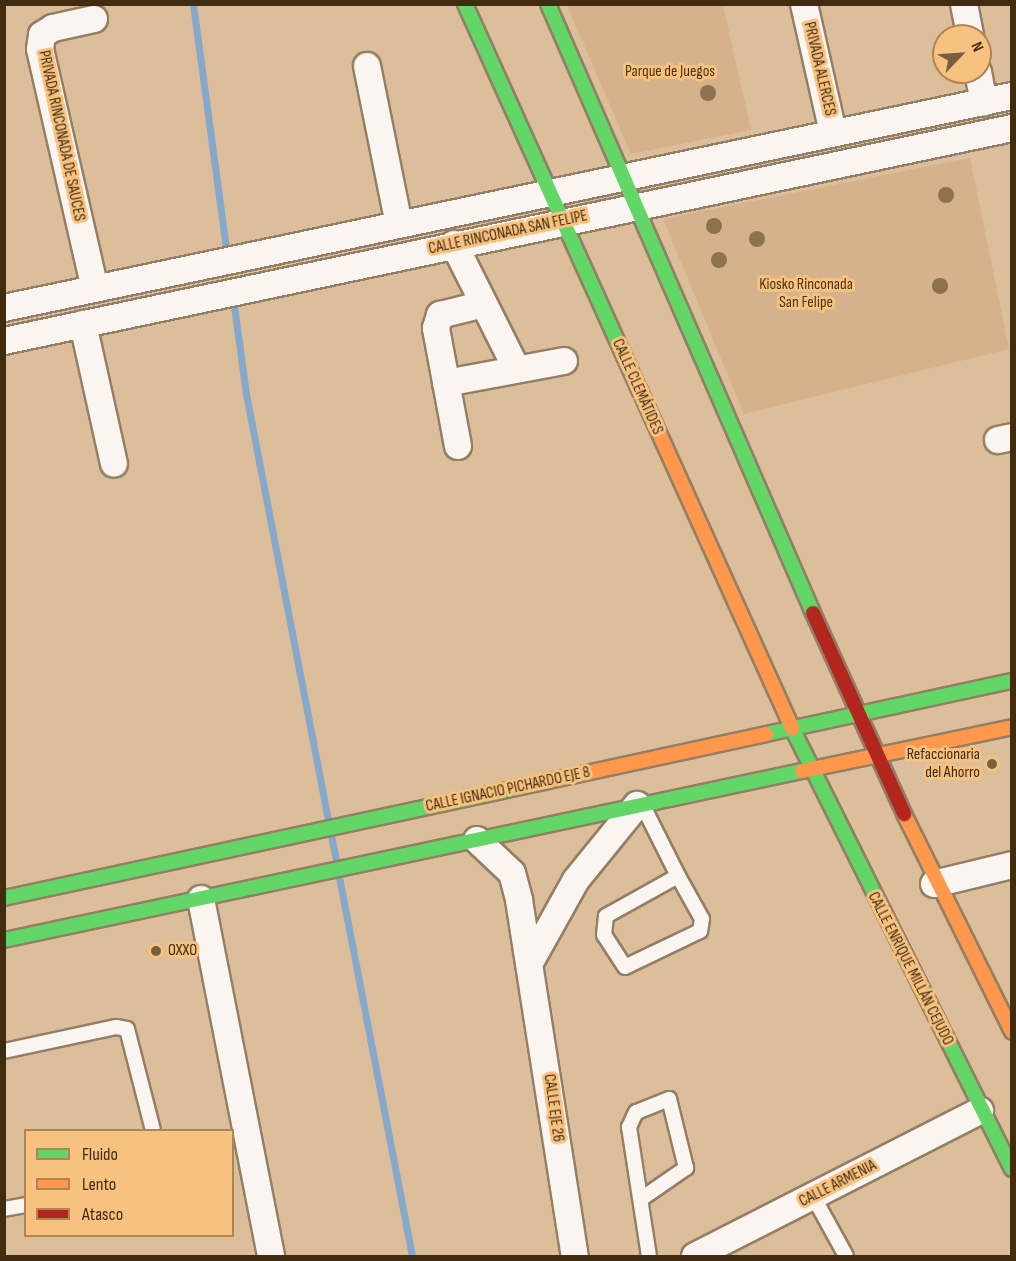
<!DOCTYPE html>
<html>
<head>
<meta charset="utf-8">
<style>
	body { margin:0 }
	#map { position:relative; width:1016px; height:1261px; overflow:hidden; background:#dcbe9a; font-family:"Sofia Sans Condensed",sans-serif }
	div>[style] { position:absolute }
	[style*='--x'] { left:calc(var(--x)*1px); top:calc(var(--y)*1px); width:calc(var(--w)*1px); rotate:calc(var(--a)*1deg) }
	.green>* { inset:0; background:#d5b28b }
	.stream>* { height:7px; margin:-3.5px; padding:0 3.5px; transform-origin:3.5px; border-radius:3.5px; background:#86a8ca }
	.roads { filter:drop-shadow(2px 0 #937f65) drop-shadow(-2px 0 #937f65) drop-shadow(0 2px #937f65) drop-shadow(0 -2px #937f65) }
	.lane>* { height:14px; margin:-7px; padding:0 7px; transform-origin:7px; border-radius:7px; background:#faf5f0 }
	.street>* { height:26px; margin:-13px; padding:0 13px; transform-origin:13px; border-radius:13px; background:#faf5f0 }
	.fast>* { height:14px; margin:-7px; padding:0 7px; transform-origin:7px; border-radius:7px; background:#63d668 }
	.slow>* { height:14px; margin:-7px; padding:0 7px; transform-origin:7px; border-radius:7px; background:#ff974d }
	.jam>* { height:14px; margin:-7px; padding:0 7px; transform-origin:7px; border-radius:7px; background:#b3261e }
	.trees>* { width:16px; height:16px; margin:-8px; border-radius:50%; background:#8d7250 }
	.dots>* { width:16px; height:16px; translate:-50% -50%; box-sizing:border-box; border:3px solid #f7c17f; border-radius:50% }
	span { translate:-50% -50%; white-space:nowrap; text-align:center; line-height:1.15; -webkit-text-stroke:6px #f7c17f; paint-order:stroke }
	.street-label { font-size:16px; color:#412c10 }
	.park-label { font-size:16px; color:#4c3414 }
	.poi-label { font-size:16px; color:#412c10 }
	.right { translate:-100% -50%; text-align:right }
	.left { translate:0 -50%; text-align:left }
	.frame { position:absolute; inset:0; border:6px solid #412c10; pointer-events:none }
	.legend { position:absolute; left:24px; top:1129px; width:210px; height:108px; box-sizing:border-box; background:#f7c17f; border:2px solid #ae8553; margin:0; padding:8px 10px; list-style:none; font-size:18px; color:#412c10 }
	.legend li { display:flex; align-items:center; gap:12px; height:30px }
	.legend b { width:30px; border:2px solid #ae8553 }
	.north { position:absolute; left:932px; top:24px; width:60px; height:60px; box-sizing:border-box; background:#f7c17f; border:2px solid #ae8553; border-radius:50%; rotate:65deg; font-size:16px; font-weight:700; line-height:24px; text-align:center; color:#412c10 }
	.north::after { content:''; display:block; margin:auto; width:21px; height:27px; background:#775f40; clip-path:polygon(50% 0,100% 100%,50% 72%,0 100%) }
</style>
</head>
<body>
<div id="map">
	<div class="green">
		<div style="clip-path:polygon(567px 5px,723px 5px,751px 130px,631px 154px)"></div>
		<div style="clip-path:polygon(970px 158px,1009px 349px,744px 414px,663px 219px)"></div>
	</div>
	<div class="stream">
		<div style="--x:193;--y:4;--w:253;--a:82.3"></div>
		<div style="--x:233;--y:298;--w:97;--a:82.3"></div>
		<div style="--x:246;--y:394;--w:433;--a:79.1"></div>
		<div style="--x:331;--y:835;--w:25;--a:79"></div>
		<div style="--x:339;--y:877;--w:386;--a:79.1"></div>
	</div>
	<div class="roads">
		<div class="lane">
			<div style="--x:643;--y:806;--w:78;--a:63.4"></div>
			<div style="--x:678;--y:876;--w:49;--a:60.8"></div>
			<div style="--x:702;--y:919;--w:12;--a:99"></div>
			<div style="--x:700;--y:931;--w:83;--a:154.4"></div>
			<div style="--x:625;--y:967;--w:38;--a:-123"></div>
			<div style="--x:604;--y:935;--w:19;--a:-84"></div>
			<div style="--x:606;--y:916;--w:82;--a:-29.1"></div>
			<div style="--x:4;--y:1051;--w:115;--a:-12.1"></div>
			<div style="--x:116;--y:1027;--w:11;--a:10"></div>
			<div style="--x:127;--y:1029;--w:104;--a:75.6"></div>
			<div style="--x:813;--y:1196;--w:68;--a:61.2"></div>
			<div style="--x:641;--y:1199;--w:55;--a:-34.6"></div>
			<div style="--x:686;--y:1168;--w:71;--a:-103.8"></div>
			<div style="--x:669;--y:1099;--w:35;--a:158"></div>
			<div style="--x:636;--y:1112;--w:17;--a:115"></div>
			<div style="--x:629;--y:1127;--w:131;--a:81.2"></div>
			<div style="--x:4;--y:1209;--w:22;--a:-10"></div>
		</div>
		<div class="street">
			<div style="--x:804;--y:4;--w:132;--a:77.3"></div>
			<div style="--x:964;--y:4;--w:33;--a:79"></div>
			<div style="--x:94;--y:19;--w:42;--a:167.6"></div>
			<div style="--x:53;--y:28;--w:13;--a:148"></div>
			<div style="--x:42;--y:35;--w:14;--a:98"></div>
			<div style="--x:40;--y:49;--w:246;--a:77.1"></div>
			<div style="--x:367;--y:66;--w:161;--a:78.6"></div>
			<div style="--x:978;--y:72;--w:31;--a:79"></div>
			<div style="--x:454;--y:244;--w:139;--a:63.4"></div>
			<div style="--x:4;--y:308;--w:1030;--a:-11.88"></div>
			<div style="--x:83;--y:324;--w:143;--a:77.5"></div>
			<div style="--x:4;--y:341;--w:1030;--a:-11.93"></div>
			<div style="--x:446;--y:383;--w:120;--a:-10.6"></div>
			<div style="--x:998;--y:440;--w:14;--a:-12"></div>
			<div style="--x:458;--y:446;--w:120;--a:-100.6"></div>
			<div style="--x:436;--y:328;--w:14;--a:-73"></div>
			<div style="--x:440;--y:315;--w:45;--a:-14"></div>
			<div style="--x:477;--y:840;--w:48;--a:43.3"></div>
			<div style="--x:512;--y:873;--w:28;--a:75"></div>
			<div style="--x:519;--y:900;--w:360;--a:81.1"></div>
			<div style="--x:934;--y:884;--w:80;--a:-13.7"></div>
			<div style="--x:201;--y:899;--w:364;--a:78.9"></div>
			<div style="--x:532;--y:959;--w:90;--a:-60.9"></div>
			<div style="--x:576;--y:880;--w:97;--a:-50.9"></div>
			<div style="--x:695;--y:1256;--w:320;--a:-27"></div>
		</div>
		<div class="fast">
			<div style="--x:465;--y:4;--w:425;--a:65.7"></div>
			<div style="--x:548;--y:4;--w:664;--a:66.48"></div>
			<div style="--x:792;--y:728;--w:493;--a:63.5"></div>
			<div style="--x:766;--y:734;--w:252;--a:-12.2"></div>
			<div style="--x:4;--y:898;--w:557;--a:-12.12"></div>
			<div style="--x:4;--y:940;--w:816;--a:-11.96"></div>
		</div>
		<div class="slow">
			<div style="--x:640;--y:391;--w:370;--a:65.7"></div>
			<div style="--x:802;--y:771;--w:215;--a:-11.8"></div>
			<div style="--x:549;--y:781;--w:222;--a:-12.2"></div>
			<div style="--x:904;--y:814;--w:243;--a:63.6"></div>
		</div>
		<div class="jam">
			<div style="--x:813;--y:613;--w:221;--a:65.6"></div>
		</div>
	</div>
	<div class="trees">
		<div style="left:708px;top:93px"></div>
		<div style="left:946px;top:195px"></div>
		<div style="left:714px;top:226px"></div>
		<div style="left:757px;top:239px"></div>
		<div style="left:719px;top:260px"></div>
		<div style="left:940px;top:286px"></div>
	</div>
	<div class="dots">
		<div style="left:992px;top:764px;background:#775f40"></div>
		<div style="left:156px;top:951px;background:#775f40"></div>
	</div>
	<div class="street-label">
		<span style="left:819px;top:69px;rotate:77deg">PRIVADA ALERCES</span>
		<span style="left:61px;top:136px;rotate:78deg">PRIVADA RINCONADA DE SAUCES</span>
		<span style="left:508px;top:233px;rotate:-12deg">CALLE RINCONADA SAN FELIPE</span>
		<span style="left:637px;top:387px;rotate:66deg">CALLE CLEMÁTIDES</span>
		<span style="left:508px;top:790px;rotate:-12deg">CALLE IGNACIO PICHARDO EJE 8</span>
		<span style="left:910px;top:969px;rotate:63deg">CALLE ENRIQUE MILLÁN CEJUDO</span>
		<span style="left:553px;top:1108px;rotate:82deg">CALLE EJE 26</span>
		<span style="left:838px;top:1184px;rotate:-27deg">CALLE ARMENIA</span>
	</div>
	<div class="park-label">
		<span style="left:670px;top:72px">Parque de Juegos</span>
		<span style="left:806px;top:294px">Kiosko Rinconada<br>San Felipe</span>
	</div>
	<div class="poi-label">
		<span class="right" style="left:980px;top:764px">Refaccionaria<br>del Ahorro</span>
		<span class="left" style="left:168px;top:951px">OXXO</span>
	</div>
	<div class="frame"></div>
	<ul class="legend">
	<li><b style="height:8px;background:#63d668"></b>Fluido</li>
	<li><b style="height:8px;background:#ff974d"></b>Lento</li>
	<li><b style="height:8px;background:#b3261e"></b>Atasco</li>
	</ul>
	<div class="north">N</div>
</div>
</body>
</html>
